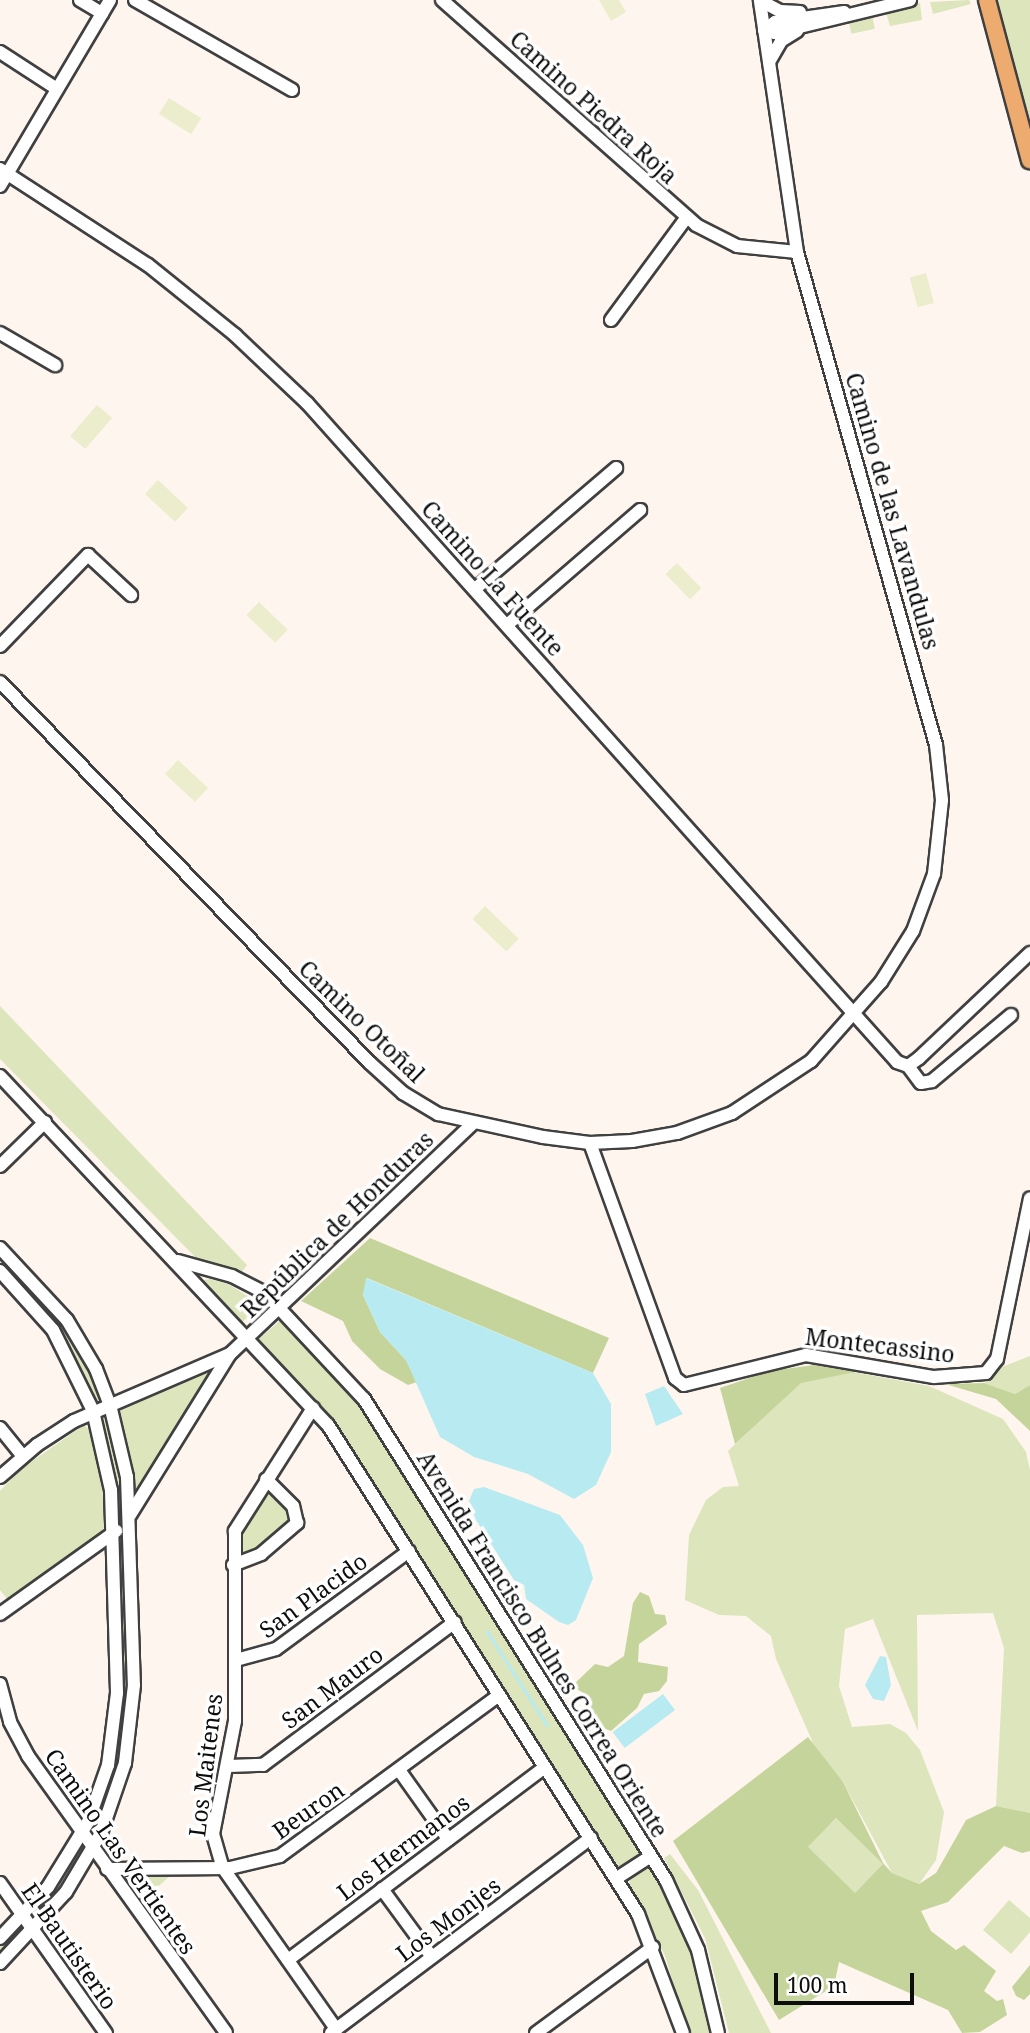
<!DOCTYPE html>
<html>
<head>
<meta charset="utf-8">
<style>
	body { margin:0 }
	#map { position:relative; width:1030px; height:2033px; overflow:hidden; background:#fef6ee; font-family:"Noto Serif",serif }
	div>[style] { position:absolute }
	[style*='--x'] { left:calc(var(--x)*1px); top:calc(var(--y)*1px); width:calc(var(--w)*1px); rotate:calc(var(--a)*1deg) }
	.green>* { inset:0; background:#dce5bb; transform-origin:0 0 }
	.forest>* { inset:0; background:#c5d49b }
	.pitch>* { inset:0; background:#ebedcc; transform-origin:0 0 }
	.water>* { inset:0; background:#b7ebf1; transform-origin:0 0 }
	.stream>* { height:2.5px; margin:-1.25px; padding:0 1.25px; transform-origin:1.25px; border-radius:1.25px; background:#b7ebf1 }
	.roads { filter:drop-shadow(2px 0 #404040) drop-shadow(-2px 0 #404040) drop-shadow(0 2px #404040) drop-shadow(0 -2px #404040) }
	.minor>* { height:12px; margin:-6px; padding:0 6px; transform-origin:6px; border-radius:6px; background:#fff }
	.major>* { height:16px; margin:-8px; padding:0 8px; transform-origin:8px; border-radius:8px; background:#edab6f }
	span { translate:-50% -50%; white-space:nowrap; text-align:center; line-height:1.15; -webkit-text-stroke:7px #fff; paint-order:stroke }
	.street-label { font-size:23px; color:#0d0d0d }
	.scale { position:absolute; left:774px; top:1973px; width:140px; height:32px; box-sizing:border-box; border:4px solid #0d0d0d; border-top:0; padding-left:9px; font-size:21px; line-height:24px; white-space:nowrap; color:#0d0d0d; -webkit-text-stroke:5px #fff; paint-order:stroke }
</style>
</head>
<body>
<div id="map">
	<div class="green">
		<div style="clip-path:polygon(969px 0,971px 4px,933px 14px,930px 2px)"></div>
		<div style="clip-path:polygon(996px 0,1030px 0,1030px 138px,1022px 108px)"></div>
		<div style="clip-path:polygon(920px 3px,922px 20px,890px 26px,886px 12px)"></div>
		<div style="left:872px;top:15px;width:14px;height:24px;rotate:78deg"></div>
		<div style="clip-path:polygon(0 1006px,247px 1265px,241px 1273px,203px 1265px,0 1059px)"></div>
		<div style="clip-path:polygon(0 1256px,70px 1334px,102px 1402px,96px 1403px,64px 1338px,0 1264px)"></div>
		<div style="clip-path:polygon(210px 1279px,228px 1284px,262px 1305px,241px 1323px,203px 1280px)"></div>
		<div style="clip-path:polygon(284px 1317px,365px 1406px,638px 1852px,638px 1859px,615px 1869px,357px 1457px,318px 1404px,258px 1340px)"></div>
		<div style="clip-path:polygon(1030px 1356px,1030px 1385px,1015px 1394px,984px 1383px,1002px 1367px)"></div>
		<div style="clip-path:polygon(207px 1370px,210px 1375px,142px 1486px,135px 1488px,119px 1415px,122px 1405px)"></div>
		<div style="clip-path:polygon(853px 1372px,929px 1386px,1003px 1419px,1026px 1452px,1030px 1470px,1030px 1813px,996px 1806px,1004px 1648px,993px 1613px,917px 1615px,918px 1731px,873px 1619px,845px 1629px,839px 1686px,852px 1727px,890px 1724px,906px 1733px,920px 1750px,944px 1812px,936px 1860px,919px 1884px,892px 1873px,843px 1782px,817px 1752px,776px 1659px,771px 1636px,746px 1616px,719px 1615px,685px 1600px,689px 1535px,706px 1500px,723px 1487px,739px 1486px,728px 1451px,801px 1382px)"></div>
		<div style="clip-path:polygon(104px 1413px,116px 1443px,123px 1516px,117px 1515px,110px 1452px,100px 1417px)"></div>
		<div style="clip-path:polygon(84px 1425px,92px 1432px,100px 1456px,105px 1525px,100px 1535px,8px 1600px,0 1590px,0 1491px,21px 1469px)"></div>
		<div style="clip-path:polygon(266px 1489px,271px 1489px,295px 1519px,241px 1559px,239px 1543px,246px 1522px)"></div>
		<div style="clip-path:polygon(125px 1538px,129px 1698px,120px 1770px,97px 1831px,61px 1891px,0 1955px,0 1945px,68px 1870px,91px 1829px,113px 1769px,122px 1695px,118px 1539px)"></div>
		<div style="left:836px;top:1818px;width:66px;height:41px;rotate:44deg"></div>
		<div style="clip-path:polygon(670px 1854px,698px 1890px,771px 2033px,729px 2033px,705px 1938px,664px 1858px)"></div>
		<div style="clip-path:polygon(645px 1867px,654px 1870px,691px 1949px,713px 2033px,689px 2033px,665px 1956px,629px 1884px,631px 1877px)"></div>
		<div style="clip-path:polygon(133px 1875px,170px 1876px,139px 1903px,127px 1886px)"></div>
		<div style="clip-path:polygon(1009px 1900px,1030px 1918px,1030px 1932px,1011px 1954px,983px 1930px)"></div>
	</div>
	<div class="forest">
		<div style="clip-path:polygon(370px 1238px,609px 1338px,593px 1373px,367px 1278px,363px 1295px,380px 1332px,406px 1360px,417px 1382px,408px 1385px,380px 1369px,352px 1341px,343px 1321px,301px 1301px)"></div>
		<div style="clip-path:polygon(814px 1365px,855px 1372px,801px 1383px,735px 1444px,720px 1388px,770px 1371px)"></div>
		<div style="clip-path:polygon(984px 1383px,1015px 1394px,1030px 1385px,1030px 1431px,996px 1399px,945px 1384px)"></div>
		<div style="clip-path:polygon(640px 1592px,649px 1596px,655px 1614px,665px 1615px,667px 1624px,639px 1644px,638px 1662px,668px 1667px,667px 1681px,659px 1691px,644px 1694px,637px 1708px,611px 1731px,593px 1724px,585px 1694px,572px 1686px,595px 1664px,608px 1667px,624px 1656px,633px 1603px)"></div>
		<div style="clip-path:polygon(evenodd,808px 1737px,843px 1782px,883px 1863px,892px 1873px,919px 1884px,936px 1873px,966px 1820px,996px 1806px,1030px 1813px,1030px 1851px,1022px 1853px,1004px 1846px,948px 1902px,921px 1911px,931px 1931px,956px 1950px,964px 1945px,996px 1971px,984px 1991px,997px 2001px,1003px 1999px,1007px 2015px,980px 2032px,962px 2033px,948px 2010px,839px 1962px,834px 1986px,779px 2020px,673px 1841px,808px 1737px,836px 1818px,883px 1864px,855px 1893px,808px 1847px,836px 1818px)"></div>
		<div style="clip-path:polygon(1030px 1965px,1030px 1994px,1024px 2000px,1016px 1996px,1012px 1987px)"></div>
	</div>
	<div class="pitch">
		<div style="clip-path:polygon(599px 0,619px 0,626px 12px,611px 21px)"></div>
		<div style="left:169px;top:98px;width:38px;height:19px;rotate:32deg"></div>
		<div style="left:926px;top:273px;width:31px;height:17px;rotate:75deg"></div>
		<div style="left:97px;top:405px;width:20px;height:41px;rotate:41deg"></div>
		<div style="left:158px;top:480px;width:41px;height:19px;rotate:43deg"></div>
		<div style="left:677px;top:563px;width:35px;height:16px;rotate:46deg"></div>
		<div style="left:259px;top:602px;width:40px;height:18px;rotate:44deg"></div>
		<div style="left:178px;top:760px;width:41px;height:19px;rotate:43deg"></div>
		<div style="left:485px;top:906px;width:47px;height:18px;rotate:44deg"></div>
	</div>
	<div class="water">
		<div style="clip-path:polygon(366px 1278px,593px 1373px,611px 1404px,611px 1452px,596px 1485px,574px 1499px,528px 1474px,474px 1457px,440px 1437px,406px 1360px,380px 1332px,363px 1295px)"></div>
		<div style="clip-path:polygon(664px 1386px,683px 1414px,656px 1426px,645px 1394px)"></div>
		<div style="clip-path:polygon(484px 1487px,560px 1515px,583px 1545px,593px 1578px,576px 1620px,568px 1625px,559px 1622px,526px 1599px,524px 1585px,514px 1580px,476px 1520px,469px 1501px,474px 1489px)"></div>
		<div style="clip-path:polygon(880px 1656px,886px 1657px,891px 1685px,884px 1701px,873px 1699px,865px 1685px)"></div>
		<div style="left:663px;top:1694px;width:20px;height:63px;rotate:53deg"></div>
	</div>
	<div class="stream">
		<div style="--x:487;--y:1631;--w:112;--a:57.4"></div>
	</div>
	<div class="roads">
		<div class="minor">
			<div style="--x:80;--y:0;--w:26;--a:31"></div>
			<div style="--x:135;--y:0;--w:181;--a:29.8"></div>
			<div style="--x:442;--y:0;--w:339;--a:41.5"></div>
			<div style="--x:696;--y:225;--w:46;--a:27.1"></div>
			<div style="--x:737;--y:246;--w:60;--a:5.7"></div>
			<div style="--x:761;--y:1;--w:21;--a:28"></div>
			<div style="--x:780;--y:11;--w:20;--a:3"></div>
			<div style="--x:764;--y:30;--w:11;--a:15"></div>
			<div style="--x:775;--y:33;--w:139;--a:-13.7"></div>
			<div style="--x:764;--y:30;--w:14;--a:-36"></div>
			<div style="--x:775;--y:22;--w:70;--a:-8.2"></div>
			<div style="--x:0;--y:52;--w:68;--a:33"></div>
			<div style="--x:769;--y:62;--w:24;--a:-60"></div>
			<div style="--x:781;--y:41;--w:19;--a:-32"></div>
			<div style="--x:0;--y:169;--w:176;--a:33"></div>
			<div style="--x:148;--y:265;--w:112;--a:38.8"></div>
			<div style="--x:235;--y:335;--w:99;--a:43.4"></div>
			<div style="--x:307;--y:403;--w:885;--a:48.16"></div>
			<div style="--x:897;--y:1062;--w:12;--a:20"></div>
			<div style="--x:908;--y:1066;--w:14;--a:-36"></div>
			<div style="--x:919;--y:1058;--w:153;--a:-43.4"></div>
			<div style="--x:0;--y:186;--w:216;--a:-59.4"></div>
			<div style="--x:611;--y:320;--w:128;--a:-53.6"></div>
			<div style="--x:0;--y:333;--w:64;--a:30.2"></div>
			<div style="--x:475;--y:589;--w:186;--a:-40.6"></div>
			<div style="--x:507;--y:625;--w:176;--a:-40.8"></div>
			<div style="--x:0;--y:646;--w:127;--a:-46"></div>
			<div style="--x:88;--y:555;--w:59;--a:42.9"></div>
			<div style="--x:0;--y:682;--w:531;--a:45.84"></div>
			<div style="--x:370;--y:1063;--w:45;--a:42.3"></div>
			<div style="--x:403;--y:1093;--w:41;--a:31"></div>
			<div style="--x:438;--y:1114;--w:107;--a:12.4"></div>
			<div style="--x:543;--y:1137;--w:47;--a:7.3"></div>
			<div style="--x:590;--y:1143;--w:42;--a:-2.7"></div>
			<div style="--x:632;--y:1141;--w:46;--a:-10.1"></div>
			<div style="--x:677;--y:1133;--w:59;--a:-20"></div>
			<div style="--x:732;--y:1113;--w:95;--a:-33.4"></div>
			<div style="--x:811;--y:1061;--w:106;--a:-48.5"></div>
			<div style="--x:881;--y:982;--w:60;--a:-57.9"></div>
			<div style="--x:913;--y:931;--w:61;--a:-69.8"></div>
			<div style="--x:934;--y:874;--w:74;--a:-83.8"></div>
			<div style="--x:942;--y:800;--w:55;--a:-96.2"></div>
			<div style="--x:936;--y:745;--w:512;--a:-105.75"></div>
			<div style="--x:797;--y:252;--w:255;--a:-98.4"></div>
			<div style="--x:908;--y:1066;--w:21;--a:53"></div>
			<div style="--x:921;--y:1083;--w:11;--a:-10"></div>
			<div style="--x:932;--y:1081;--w:103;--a:-39.9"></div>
			<div style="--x:0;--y:1076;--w:479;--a:46.8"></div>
			<div style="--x:328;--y:1425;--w:579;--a:57.63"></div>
			<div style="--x:638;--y:1914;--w:127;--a:69.3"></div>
			<div style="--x:590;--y:1143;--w:250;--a:70.1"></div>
			<div style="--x:675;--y:1378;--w:11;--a:38"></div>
			<div style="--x:684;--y:1385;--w:126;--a:-13.8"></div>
			<div style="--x:806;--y:1355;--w:130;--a:9.8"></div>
			<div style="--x:934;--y:1377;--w:52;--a:-4.4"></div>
			<div style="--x:986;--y:1373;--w:18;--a:-52"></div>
			<div style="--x:997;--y:1359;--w:164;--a:-78.4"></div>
			<div style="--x:0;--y:1166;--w:63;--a:-44.4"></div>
			<div style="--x:0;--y:1248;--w:98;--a:47.1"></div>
			<div style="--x:67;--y:1320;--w:57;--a:59.4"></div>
			<div style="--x:96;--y:1369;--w:39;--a:69"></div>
			<div style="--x:110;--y:1405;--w:74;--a:76.7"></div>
			<div style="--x:127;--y:1477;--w:208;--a:88.1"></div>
			<div style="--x:134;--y:1685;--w:79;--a:96.6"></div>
			<div style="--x:125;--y:1763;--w:74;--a:108.9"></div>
			<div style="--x:101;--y:1833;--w:69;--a:120.7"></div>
			<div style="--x:66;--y:1892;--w:97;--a:132.9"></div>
			<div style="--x:178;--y:1261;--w:56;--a:15.5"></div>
			<div style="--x:232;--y:1276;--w:37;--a:27"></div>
			<div style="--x:265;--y:1293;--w:145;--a:47"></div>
			<div style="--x:364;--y:1399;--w:568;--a:57.88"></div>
			<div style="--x:666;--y:1880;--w:77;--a:65.4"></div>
			<div style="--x:698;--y:1950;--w:85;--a:76.5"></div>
			<div style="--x:0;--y:1271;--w:79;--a:48.1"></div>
			<div style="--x:53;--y:1330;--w:90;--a:63.7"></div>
			<div style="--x:93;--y:1411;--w:81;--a:77.2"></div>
			<div style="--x:111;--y:1490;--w:203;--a:88.3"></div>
			<div style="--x:117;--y:1693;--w:73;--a:97.1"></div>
			<div style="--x:108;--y:1765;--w:60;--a:109.3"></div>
			<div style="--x:88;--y:1822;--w:76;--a:121.6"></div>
			<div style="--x:48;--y:1887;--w:70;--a:133.3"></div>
			<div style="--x:313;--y:1408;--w:146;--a:122.4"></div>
			<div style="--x:235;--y:1531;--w:190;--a:90"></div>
			<div style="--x:235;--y:1721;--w:115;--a:101"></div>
			<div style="--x:213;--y:1834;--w:35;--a:74"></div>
			<div style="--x:223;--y:1868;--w:197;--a:54.9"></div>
			<div style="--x:0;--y:1428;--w:36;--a:51"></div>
			<div style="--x:0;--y:1477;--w:49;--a:-40.9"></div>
			<div style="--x:37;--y:1445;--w:44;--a:-33"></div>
			<div style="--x:74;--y:1421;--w:167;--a:-23.3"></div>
			<div style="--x:130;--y:1515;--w:190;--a:-58.2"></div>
			<div style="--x:230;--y:1354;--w:334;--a:-43.5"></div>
			<div style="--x:233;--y:1565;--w:30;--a:-21"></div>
			<div style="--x:261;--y:1554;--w:48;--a:-40.7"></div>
			<div style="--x:297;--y:1523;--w:17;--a:-103"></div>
			<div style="--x:293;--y:1506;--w:38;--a:-135"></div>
			<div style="--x:0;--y:1614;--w:143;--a:-35.6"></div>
			<div style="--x:236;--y:1660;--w:41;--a:-15.4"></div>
			<div style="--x:276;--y:1649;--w:165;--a:-36.4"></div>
			<div style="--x:0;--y:1684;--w:39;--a:75"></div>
			<div style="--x:10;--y:1722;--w:38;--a:62"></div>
			<div style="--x:28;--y:1756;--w:340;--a:54.4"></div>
			<div style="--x:229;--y:1766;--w:34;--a:-2"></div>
			<div style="--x:263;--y:1765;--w:239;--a:-36.7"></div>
			<div style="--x:399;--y:1770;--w:85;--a:54.6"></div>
			<div style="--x:107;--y:1869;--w:123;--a:-0.5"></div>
			<div style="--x:230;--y:1868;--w:51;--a:-13.5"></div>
			<div style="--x:280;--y:1856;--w:272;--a:-36.3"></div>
			<div style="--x:617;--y:1878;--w:40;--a:-32.9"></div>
			<div style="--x:0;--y:1883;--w:184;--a:54.8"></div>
			<div style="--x:382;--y:1889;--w:84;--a:53.7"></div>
			<div style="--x:288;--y:1960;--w:321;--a:-36.9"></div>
			<div style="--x:331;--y:2033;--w:325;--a:-36.9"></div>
			<div style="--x:536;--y:2033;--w:145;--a:-36.3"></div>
		</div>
		<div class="major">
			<div style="--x:987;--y:0;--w:166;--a:75"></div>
		</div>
	</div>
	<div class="street-label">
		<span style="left:594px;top:107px;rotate:42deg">Camino Piedra Roja</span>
		<span style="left:893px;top:511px;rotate:74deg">Camino de las Lavandulas</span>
		<span style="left:493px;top:578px;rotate:48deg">Camino La Fuente</span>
		<span style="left:362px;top:1021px;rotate:44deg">Camino Otoñal</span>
		<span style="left:337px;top:1224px;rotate:-44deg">República de Honduras</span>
		<span style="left:880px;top:1345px;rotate:7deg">Montecassino</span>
		<span style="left:313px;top:1595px;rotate:-36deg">San Placido</span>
		<span style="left:543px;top:1644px;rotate:58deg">Avenida Francisco Bulnes Correa Oriente</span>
		<span style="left:332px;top:1687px;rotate:-37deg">San Mauro</span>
		<span style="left:205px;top:1765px;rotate:-83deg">Los Maitenes</span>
		<span style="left:308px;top:1810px;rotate:-35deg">Beuron</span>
		<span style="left:403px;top:1847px;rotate:-37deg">Los Hermanos</span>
		<span style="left:121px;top:1851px;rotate:55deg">Camino Las Vertientes</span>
		<span style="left:448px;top:1919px;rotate:-37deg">Los Monjes</span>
		<span style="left:70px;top:1946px;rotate:55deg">El Bautisterio</span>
	</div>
	<div class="scale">100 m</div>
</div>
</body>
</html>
